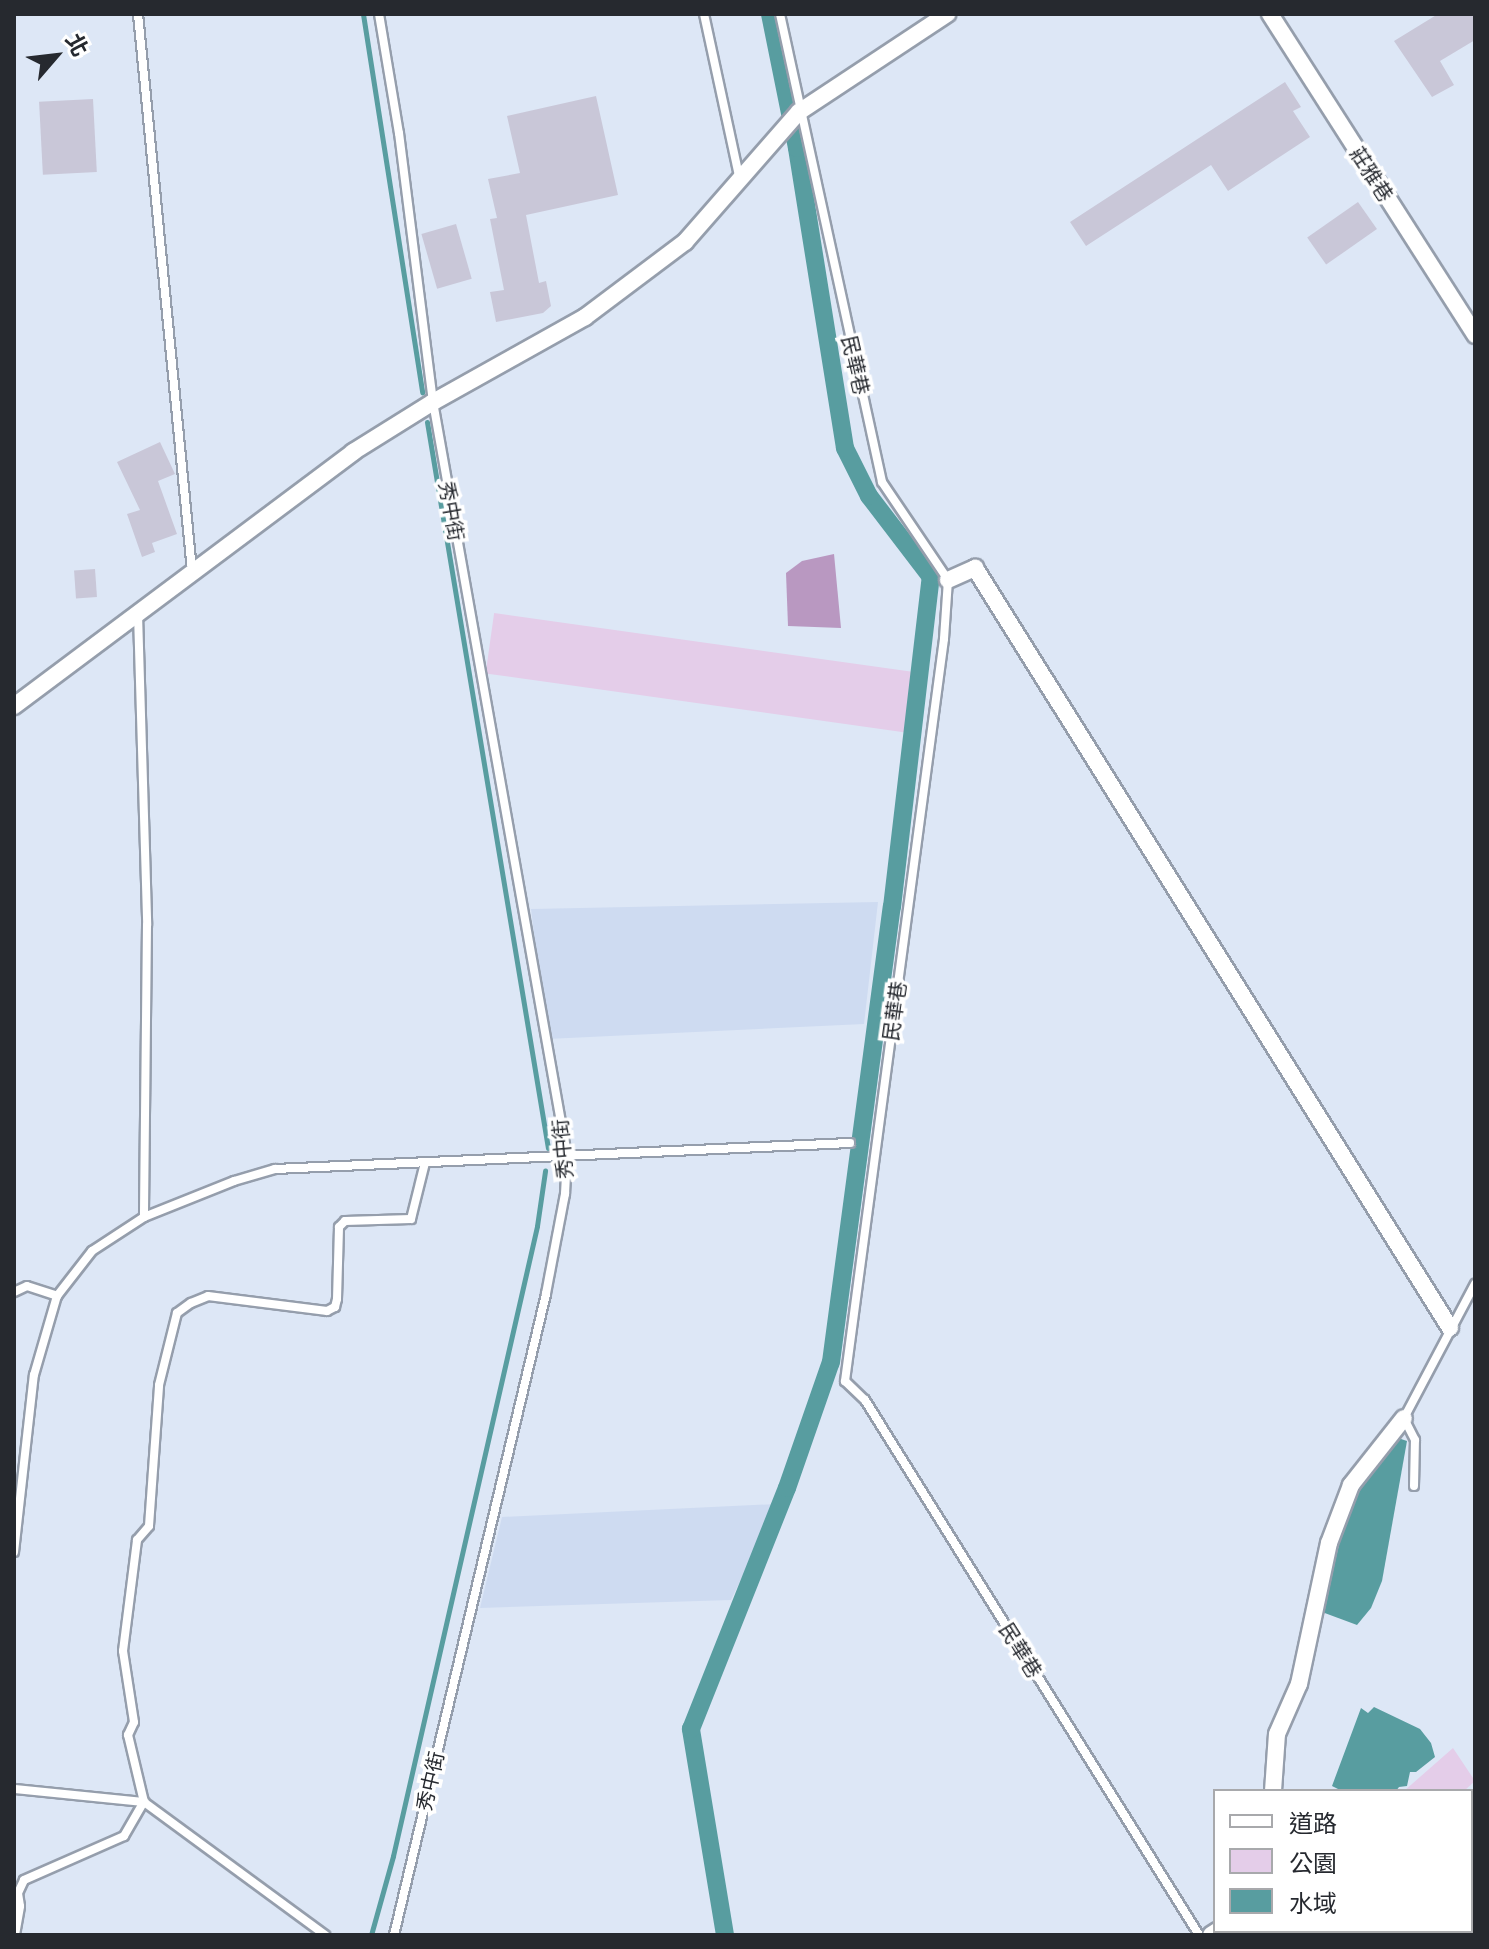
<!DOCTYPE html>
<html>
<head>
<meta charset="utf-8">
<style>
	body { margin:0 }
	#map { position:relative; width:1489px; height:1949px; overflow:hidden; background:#dde7f6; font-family:Mulish,"Noto Sans TC",sans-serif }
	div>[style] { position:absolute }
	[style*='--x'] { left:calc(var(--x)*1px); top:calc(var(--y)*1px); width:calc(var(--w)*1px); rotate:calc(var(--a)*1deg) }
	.built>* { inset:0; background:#cedbf1 }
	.green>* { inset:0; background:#e4cde9; transform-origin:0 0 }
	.forest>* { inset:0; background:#b998c1; transform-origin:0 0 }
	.water>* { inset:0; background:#589da0 }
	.stream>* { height:5px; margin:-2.5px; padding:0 2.5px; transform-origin:2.5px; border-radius:2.5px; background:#589da0 }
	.canal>* { height:18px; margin:-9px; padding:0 9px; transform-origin:9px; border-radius:9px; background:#589da0 }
	.building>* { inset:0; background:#c9c7d8; transform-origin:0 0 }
	.roads { filter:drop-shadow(2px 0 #959eac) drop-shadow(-2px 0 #959eac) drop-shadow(0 2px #959eac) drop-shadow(0 -2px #959eac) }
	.service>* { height:8px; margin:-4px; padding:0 4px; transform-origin:4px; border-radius:4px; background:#fff }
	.minor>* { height:16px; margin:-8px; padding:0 8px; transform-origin:8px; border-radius:8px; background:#fff }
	span { translate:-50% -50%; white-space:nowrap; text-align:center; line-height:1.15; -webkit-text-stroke:7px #fff; paint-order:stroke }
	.street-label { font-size:20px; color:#26292f }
	.frame { position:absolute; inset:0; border:16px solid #26292f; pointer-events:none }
	.legend { position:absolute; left:1213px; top:1789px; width:260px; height:144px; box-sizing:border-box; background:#fff; border:2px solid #a8a9ac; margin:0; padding:10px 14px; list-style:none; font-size:24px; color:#26292f }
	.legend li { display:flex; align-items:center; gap:16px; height:40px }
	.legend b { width:40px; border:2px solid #a8a9ac }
	.north { position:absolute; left:16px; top:16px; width:80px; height:80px; -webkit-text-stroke:6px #fff; paint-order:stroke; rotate:62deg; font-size:22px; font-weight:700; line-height:32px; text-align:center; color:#26292f }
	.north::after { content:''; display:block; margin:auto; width:28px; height:36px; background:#26292f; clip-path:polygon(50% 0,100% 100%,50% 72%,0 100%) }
</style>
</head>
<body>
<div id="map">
	<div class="built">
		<div style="clip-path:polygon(878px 902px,864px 1024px,547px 1039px,531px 909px)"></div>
		<div style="clip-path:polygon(777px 1504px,731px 1600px,480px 1608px,502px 1517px)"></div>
	</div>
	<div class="green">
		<div style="left:914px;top:672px;width:61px;height:424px;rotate:98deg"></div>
		<div style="clip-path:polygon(1453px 1748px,1475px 1781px,1464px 1791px,1404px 1791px)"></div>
	</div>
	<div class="forest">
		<div style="clip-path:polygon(834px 554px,841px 628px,788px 626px,786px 573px,802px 561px)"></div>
		<div style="left:1295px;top:1931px;width:142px;height:8px"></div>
	</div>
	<div class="water">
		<div style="clip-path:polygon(1398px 1438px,1407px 1441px,1382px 1581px,1371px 1608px,1357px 1625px,1322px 1612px,1342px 1533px,1361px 1487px)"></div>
		<div style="clip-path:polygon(1374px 1707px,1420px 1729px,1431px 1743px,1435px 1757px,1416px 1772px,1410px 1772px,1407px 1786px,1399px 1787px,1396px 1791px,1342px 1791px,1332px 1786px,1361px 1708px,1368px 1713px)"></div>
	</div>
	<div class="stream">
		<div style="--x:363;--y:14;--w:383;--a:81.1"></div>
		<div style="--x:427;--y:422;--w:736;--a:80.54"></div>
		<div style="--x:371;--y:1935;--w:82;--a:-74.4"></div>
		<div style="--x:393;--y:1856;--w:646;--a:-77.12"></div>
		<div style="--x:537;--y:1226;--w:56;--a:-81.7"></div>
	</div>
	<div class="canal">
		<div style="--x:725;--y:1935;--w:209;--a:-99.4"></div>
		<div style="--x:691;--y:1729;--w:259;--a:-68.3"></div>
		<div style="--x:787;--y:1488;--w:133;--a:-70.8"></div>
		<div style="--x:831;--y:1362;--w:459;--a:-82.4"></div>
		<div style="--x:892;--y:907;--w:332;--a:-83.3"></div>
		<div style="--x:931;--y:577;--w:102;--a:-127.4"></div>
		<div style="--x:869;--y:496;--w:54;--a:-116.6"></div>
		<div style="--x:845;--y:448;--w:304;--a:-99.1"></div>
		<div style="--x:797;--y:148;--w:137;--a:-101.4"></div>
	</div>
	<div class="building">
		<div style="clip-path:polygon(1438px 14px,1475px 14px,1475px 40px,1440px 61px,1454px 85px,1432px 97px,1394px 41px)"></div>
		<div style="clip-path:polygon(1285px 82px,1301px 107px,1293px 111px,1310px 137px,1228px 191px,1211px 165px,1086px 246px,1070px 222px)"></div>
		<div style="clip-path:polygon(596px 96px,618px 195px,526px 215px,539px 283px,546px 281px,551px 306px,543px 313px,496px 322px,490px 292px,504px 290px,490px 219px,497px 218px,488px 179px,520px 173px,507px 116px)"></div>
		<div style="left:93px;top:99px;width:73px;height:54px;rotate:87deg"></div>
		<div style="left:1358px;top:202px;width:33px;height:62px;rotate:55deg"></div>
		<div style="left:456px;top:224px;width:57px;height:36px;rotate:74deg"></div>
		<div style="clip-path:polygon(160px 442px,175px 474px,158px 481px,177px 534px,152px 543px,155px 552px,142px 557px,127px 514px,140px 510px,117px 462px)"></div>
		<div style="left:95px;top:569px;width:28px;height:21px;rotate:86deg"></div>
	</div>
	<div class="roads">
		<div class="service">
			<div style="--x:138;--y:14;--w:560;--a:84.46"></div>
			<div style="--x:379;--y:14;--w:121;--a:80.5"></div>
			<div style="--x:399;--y:133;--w:271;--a:82.8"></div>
			<div style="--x:433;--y:402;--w:766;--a:79.92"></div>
			<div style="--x:567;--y:1156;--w:38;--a:93"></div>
			<div style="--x:565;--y:1194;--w:102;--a:100.8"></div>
			<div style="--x:546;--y:1294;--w:659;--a:103.34"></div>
			<div style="--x:704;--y:14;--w:170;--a:77.8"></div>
			<div style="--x:780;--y:14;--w:479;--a:77.7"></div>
			<div style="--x:882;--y:482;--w:118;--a:56"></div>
			<div style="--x:948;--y:580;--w:59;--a:93.9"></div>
			<div style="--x:944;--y:639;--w:749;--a:97.6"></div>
			<div style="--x:845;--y:1381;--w:28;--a:44"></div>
			<div style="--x:865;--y:1400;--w:631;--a:58.02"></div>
			<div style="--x:138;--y:614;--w:311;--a:88.3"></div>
			<div style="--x:147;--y:925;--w:292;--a:90.6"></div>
			<div style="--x:14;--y:1292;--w:14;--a:-25"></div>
			<div style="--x:27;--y:1286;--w:32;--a:18"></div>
			<div style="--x:1414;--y:1486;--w:46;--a:-88.8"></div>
			<div style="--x:1415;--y:1440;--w:25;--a:-117"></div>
			<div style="--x:1404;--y:1418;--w:152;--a:-62.1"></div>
			<div style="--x:14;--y:1552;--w:178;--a:-83.6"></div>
			<div style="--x:34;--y:1375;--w:82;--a:-73.8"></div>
			<div style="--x:57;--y:1296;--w:57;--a:-52.1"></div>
			<div style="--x:92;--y:1251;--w:62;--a:-33.2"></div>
			<div style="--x:144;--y:1217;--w:97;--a:-21.8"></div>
			<div style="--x:234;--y:1181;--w:43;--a:-16.3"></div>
			<div style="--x:275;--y:1169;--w:576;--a:-2.59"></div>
			<div style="--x:14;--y:1789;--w:131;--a:5.7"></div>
			<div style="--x:144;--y:1802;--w:225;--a:36.3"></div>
			<div style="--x:1471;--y:1823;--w:6;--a:-45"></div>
			<div style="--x:1239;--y:1931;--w:4;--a:63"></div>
			<div style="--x:15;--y:1935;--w:29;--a:-80"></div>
			<div style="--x:20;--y:1906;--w:13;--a:-99"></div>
			<div style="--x:18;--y:1893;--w:14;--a:-65"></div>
			<div style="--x:24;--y:1880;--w:109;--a:-23.7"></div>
			<div style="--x:124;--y:1836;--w:39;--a:-60"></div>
			<div style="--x:144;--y:1802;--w:69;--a:-103.4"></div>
			<div style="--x:128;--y:1735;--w:14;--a:-65"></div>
			<div style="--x:134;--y:1722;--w:72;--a:-98.8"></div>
			<div style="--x:123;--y:1651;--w:112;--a:-82.8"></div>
			<div style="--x:137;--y:1540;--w:18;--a:-49"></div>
			<div style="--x:149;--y:1526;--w:141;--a:-85.9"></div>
			<div style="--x:159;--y:1385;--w:74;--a:-76"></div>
			<div style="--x:177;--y:1313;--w:17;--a:-36"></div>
			<div style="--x:191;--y:1303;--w:18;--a:-22"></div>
			<div style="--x:208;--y:1296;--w:120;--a:7.2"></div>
			<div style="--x:327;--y:1311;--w:9;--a:-27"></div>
			<div style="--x:335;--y:1307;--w:8;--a:-76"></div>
			<div style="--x:337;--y:1299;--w:72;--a:-88.4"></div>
			<div style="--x:339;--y:1227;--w:8;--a:-45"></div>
			<div style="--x:345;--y:1221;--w:66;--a:-1.7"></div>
			<div style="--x:411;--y:1219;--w:58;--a:-76"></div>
		</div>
		<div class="minor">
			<div style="--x:1270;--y:14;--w:381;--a:57.4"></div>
			<div style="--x:948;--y:580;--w:30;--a:-24"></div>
			<div style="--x:975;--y:568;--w:896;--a:57.99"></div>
			<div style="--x:14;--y:706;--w:424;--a:-36.8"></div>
			<div style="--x:353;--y:452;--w:94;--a:-32"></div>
			<div style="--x:433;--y:402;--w:174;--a:-29.2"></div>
			<div style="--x:585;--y:317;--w:125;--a:-36.9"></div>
			<div style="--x:685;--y:242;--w:173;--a:-48.8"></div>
			<div style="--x:799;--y:112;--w:178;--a:-33.5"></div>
			<div style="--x:1273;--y:1791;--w:57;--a:-86"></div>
			<div style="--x:1277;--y:1734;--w:55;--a:-66.3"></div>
			<div style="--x:1299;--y:1684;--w:144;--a:-78"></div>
			<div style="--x:1329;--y:1543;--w:62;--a:-69.2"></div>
			<div style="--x:1351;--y:1485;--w:85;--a:-51.7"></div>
			<div style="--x:1471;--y:1834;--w:4;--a:14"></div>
			<div style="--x:1211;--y:1935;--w:7;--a:-34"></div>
		</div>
	</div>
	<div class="street-label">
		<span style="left:1372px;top:174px;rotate:57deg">莊雅巷</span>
		<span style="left:856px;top:365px;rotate:77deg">民華巷</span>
		<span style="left:452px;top:511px;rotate:80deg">秀中街</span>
		<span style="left:894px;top:1011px;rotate:-82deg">民華巷</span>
		<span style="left:562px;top:1149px;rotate:-95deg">秀中街</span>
		<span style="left:1021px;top:1650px;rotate:58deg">民華巷</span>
		<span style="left:430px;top:1781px;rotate:-77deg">秀中街</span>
	</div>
	<div class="frame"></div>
	<ul class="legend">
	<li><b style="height:10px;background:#fff"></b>道路</li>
	<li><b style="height:22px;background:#e4cde9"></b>公園</li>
	<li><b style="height:22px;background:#589da0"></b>水域</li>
	</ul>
	<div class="north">北</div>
</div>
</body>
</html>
